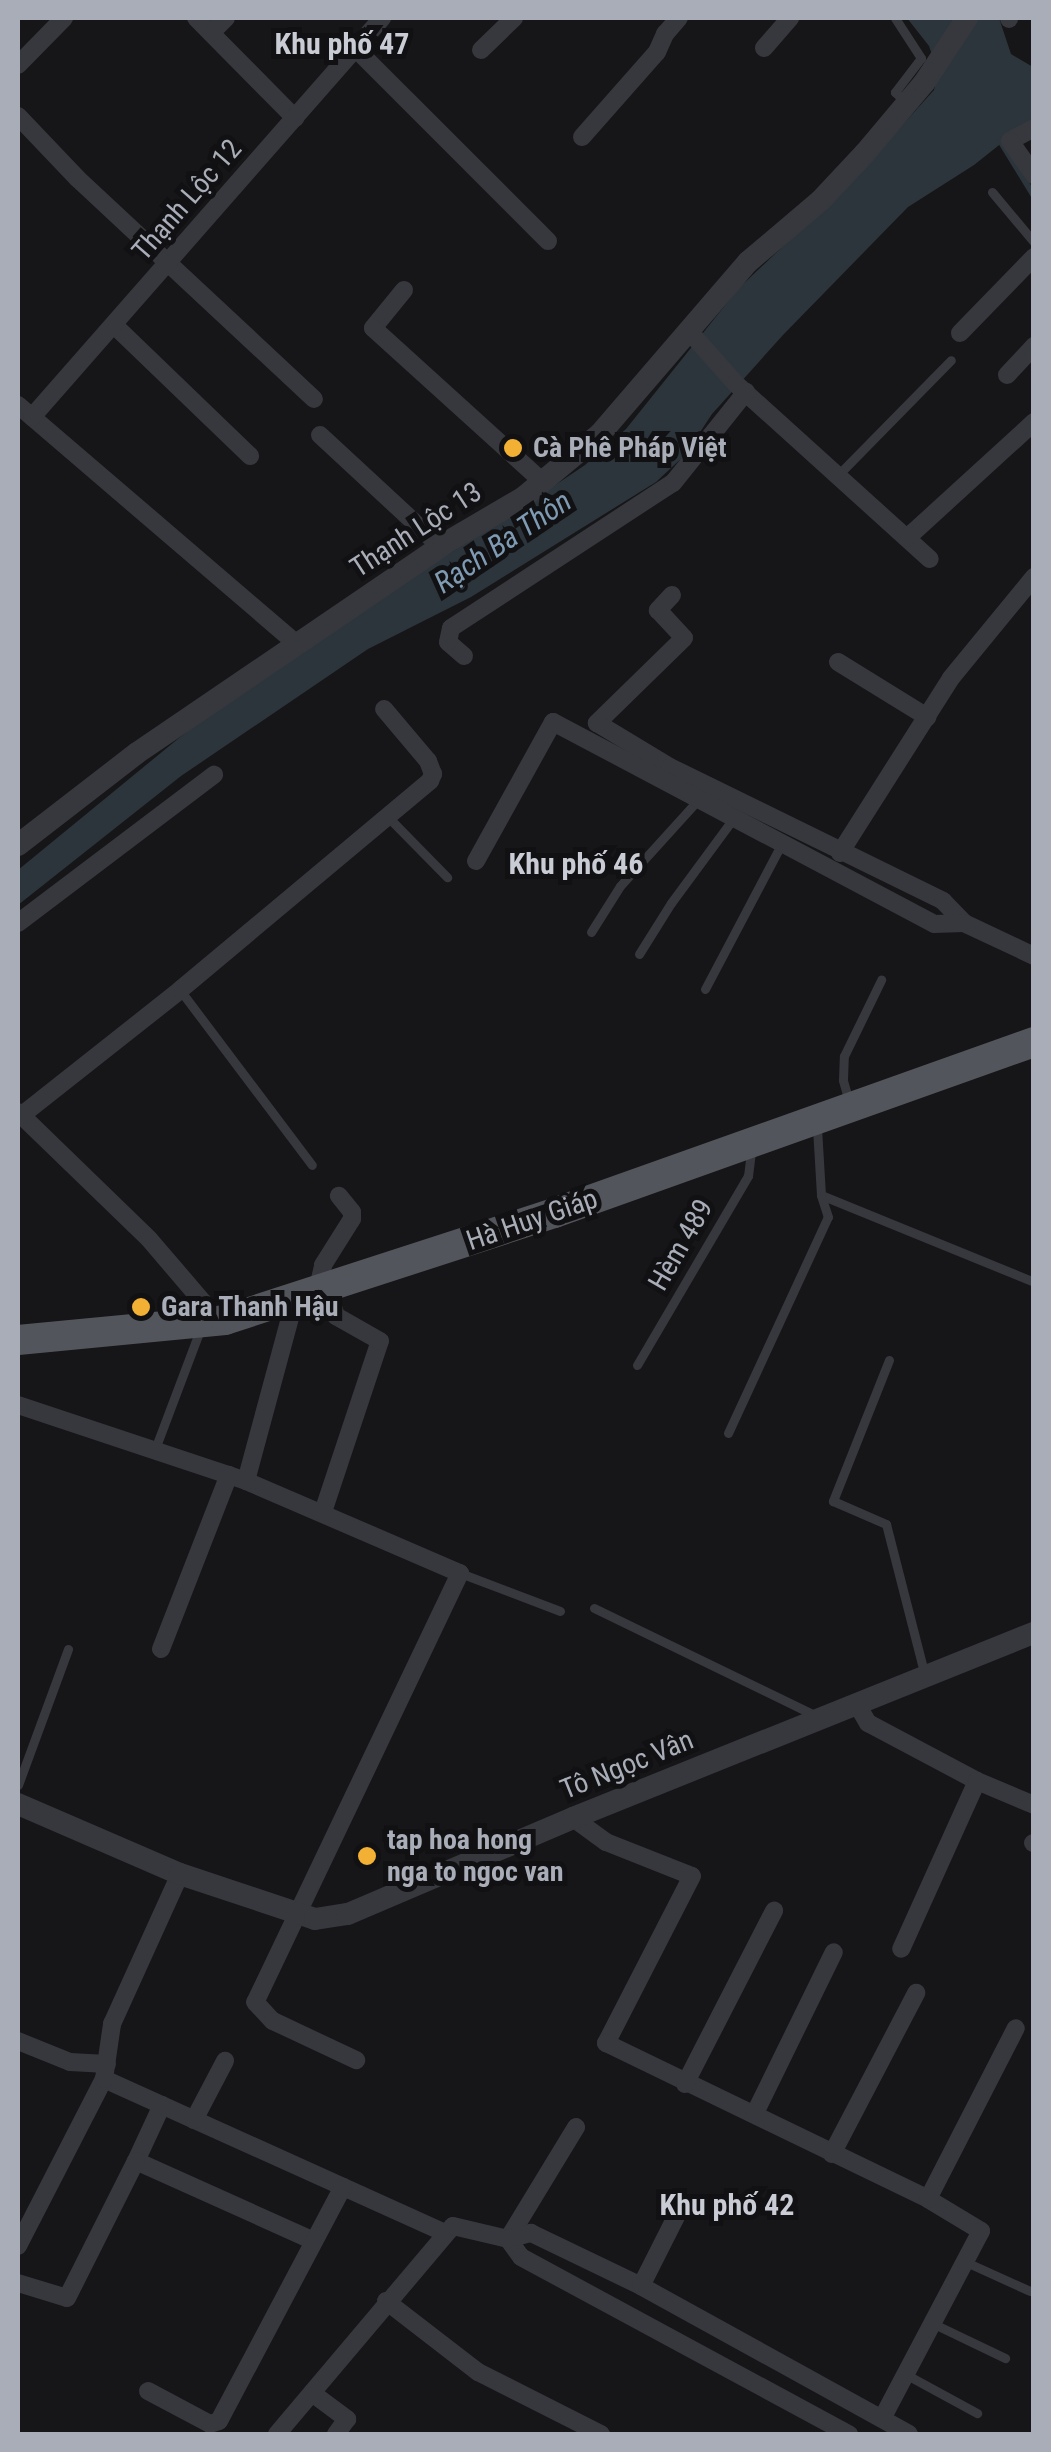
<!DOCTYPE html>
<html>
<head>
<meta charset="utf-8">
<style>
	body { margin:0 }
	#map { position:relative; width:1051px; height:2452px; overflow:hidden; background:#161618; font-family:"Roboto Condensed",sans-serif }
	div>[style] { position:absolute }
	[style*='--x'] { left:calc(var(--x)*1px); top:calc(var(--y)*1px); width:calc(var(--w)*1px); rotate:calc(var(--a)*1deg) }
	.water>* { inset:0; background:#2c353c }
	.stream>* { height:6px; margin:-3px; padding:0 3px; transform-origin:3px; border-radius:3px; background:#2c353c }
	.service>* { height:9px; margin:-4.5px; padding:0 4.5px; transform-origin:4.5px; border-radius:4.5px; background:#37383d }
	.minor>* { height:18px; margin:-9px; padding:0 9px; transform-origin:9px; border-radius:9px; background:#37383d }
	.tertiary>* { height:22px; margin:-11px; padding:0 11px; transform-origin:11px; border-radius:11px; background:#37383d }
	.primary>* { height:30px; margin:-15px; padding:0 15px; transform-origin:15px; border-radius:15px; background:#53555c }
	.dots>* { width:28px; height:28px; translate:-50% -50%; box-sizing:border-box; border:5px solid #111113; border-radius:50% }
	span { translate:-50% -50%; white-space:nowrap; text-align:center; line-height:1.15; -webkit-text-stroke:10px #111113; paint-order:stroke }
	.street-label { font-size:28px; color:#a8adb8 }
	.poi-label { font-size:28px; color:#a8adb8; font-weight:700 }
	.left { translate:0 -50%; text-align:left }
	.neighbourhood-label { font-size:30px; color:#c9ccd4; font-weight:700 }
	.water-label { font-size:30px; color:#7f9bb3; font-style:italic }
	.frame { position:absolute; inset:0; border:20px solid #a8adb8; pointer-events:none }
</style>
</head>
<body>
<div id="map">
	<div class="water">
		<div style="clip-path:polygon(907px 18px,999px 18px,1011px 54px,1033px 67px,1033px 118px,974px 165px,908px 207px,783px 335px,712px 414px,685px 455px,656px 482px,471px 597px,368px 649px,181px 776px,18px 905px,18px 870px,179px 738px,297px 647px,496px 525px,585px 465px,626px 429px,739px 288px,853px 180px,934px 90px,938px 72px,929px 46px)"></div>
	</div>
	<div class="stream">
		<div style="--x:999;--y:139;--w:67;--a:58.4"></div>
	</div>
	<div class="service">
		<div style="--x:895;--y:18;--w:48;--a:57"></div>
		<div style="--x:921;--y:58;--w:43;--a:127.4"></div>
		<div style="--x:895;--y:92;--w:14;--a:45"></div>
		<div style="--x:992;--y:192;--w:65;--a:50"></div>
		<div style="--x:838;--y:475;--w:161;--a:-45.5"></div>
		<div style="--x:387;--y:816;--w:86;--a:45.5"></div>
		<div style="--x:591;--y:932;--w:54;--a:-57.8"></div>
		<div style="--x:620;--y:886;--w:116;--a:-47.8"></div>
		<div style="--x:639;--y:954;--w:60;--a:-57.9"></div>
		<div style="--x:671;--y:903;--w:104;--a:-53.6"></div>
		<div style="--x:705;--y:989;--w:163;--a:-62.2"></div>
		<div style="--x:180;--y:990;--w:219;--a:53"></div>
		<div style="--x:850;--y:1105;--w:26;--a:-106"></div>
		<div style="--x:843;--y:1080;--w:24;--a:-88"></div>
		<div style="--x:844;--y:1056;--w:85;--a:-64"></div>
		<div style="--x:821;--y:1195;--w:230;--a:22.2"></div>
		<div style="--x:889;--y:1360;--w:152;--a:111.7"></div>
		<div style="--x:833;--y:1501;--w:58;--a:23.5"></div>
		<div style="--x:886;--y:1524;--w:157;--a:75.6"></div>
		<div style="--x:637;--y:1365;--w:219;--a:-59.6"></div>
		<div style="--x:748;--y:1176;--w:26;--a:-83"></div>
		<div style="--x:728;--y:1433;--w:238;--a:-65.2"></div>
		<div style="--x:828;--y:1217;--w:23;--a:-108"></div>
		<div style="--x:821;--y:1195;--w:68;--a:-93.4"></div>
		<div style="--x:155;--y:1449;--w:127;--a:-69.3"></div>
		<div style="--x:460;--y:1573;--w:107;--a:20.8"></div>
		<div style="--x:594;--y:1608;--w:247;--a:25.9"></div>
		<div style="--x:18;--y:1785;--w:145;--a:-69.8"></div>
		<div style="--x:966;--y:2262;--w:70;--a:24.4"></div>
		<div style="--x:934;--y:2324;--w:79;--a:25.6"></div>
		<div style="--x:907;--y:2375;--w:80;--a:28.5"></div>
	</div>
	<div class="minor">
		<div style="--x:196;--y:18;--w:141;--a:45.3"></div>
		<div style="--x:1009;--y:19;--w:1;--a:-90"></div>
		<div style="--x:211;--y:33;--w:21;--a:-45"></div>
		<div style="--x:355;--y:48;--w:273;--a:45"></div>
		<div style="--x:764;--y:48;--w:40;--a:-49"></div>
		<div style="--x:481;--y:50;--w:46;--a:-44.1"></div>
		<div style="--x:18;--y:65;--w:66;--a:-45.6"></div>
		<div style="--x:18;--y:116;--w:86;--a:46.4"></div>
		<div style="--x:77;--y:178;--w:324;--a:43"></div>
		<div style="--x:1034;--y:128;--w:27;--a:152"></div>
		<div style="--x:1010;--y:141;--w:42;--a:54.8"></div>
		<div style="--x:582;--y:137;--w:113;--a:-48.6"></div>
		<div style="--x:657;--y:52;--w:20;--a:-66"></div>
		<div style="--x:665;--y:34;--w:21;--a:-49"></div>
		<div style="--x:404;--y:290;--w:49;--a:129.2"></div>
		<div style="--x:373;--y:328;--w:228;--a:42.2"></div>
		<div style="--x:114;--y:325;--w:189;--a:43.9"></div>
		<div style="--x:688;--y:330;--w:72;--a:48.4"></div>
		<div style="--x:736;--y:384;--w:261;--a:42.1"></div>
		<div style="--x:960;--y:333;--w:106;--a:-45.8"></div>
		<div style="--x:1007;--y:375;--w:40;--a:-47"></div>
		<div style="--x:18;--y:405;--w:369;--a:40.6"></div>
		<div style="--x:32;--y:417;--w:531;--a:-48.74"></div>
		<div style="--x:320;--y:435;--w:163;--a:42.8"></div>
		<div style="--x:907;--y:538;--w:172;--a:-42.4"></div>
		<div style="--x:672;--y:595;--w:21;--a:133"></div>
		<div style="--x:658;--y:610;--w:38;--a:47"></div>
		<div style="--x:684;--y:638;--w:122;--a:135.7"></div>
		<div style="--x:597;--y:723;--w:85;--a:31.1"></div>
		<div style="--x:670;--y:767;--w:304;--a:26.1"></div>
		<div style="--x:943;--y:901;--w:30;--a:46"></div>
		<div style="--x:964;--y:923;--w:77;--a:25.2"></div>
		<div style="--x:464;--y:656;--w:21;--a:-139"></div>
		<div style="--x:448;--y:642;--w:14;--a:-78"></div>
		<div style="--x:451;--y:628;--w:265;--a:-33.2"></div>
		<div style="--x:673;--y:483;--w:117;--a:-51.3"></div>
		<div style="--x:838;--y:662;--w:105;--a:31.7"></div>
		<div style="--x:840;--y:853;--w:207;--a:-57.6"></div>
		<div style="--x:951;--y:678;--w:131;--a:-50.6"></div>
		<div style="--x:476;--y:861;--w:159;--a:-61"></div>
		<div style="--x:553;--y:722;--w:431;--a:27.9"></div>
		<div style="--x:934;--y:924;--w:30;--a:-2"></div>
		<div style="--x:18;--y:923;--w:246;--a:-37.1"></div>
		<div style="--x:18;--y:1112;--w:182;--a:44.1"></div>
		<div style="--x:149;--y:1239;--w:83;--a:49.4"></div>
		<div style="--x:203;--y:1302;--w:22;--a:93"></div>
		<div style="--x:22;--y:1115;--w:201;--a:-38.3"></div>
		<div style="--x:180;--y:990;--w:326;--a:-39.9"></div>
		<div style="--x:430;--y:781;--w:8;--a:-67"></div>
		<div style="--x:433;--y:774;--w:14;--a:-111"></div>
		<div style="--x:428;--y:761;--w:68;--a:-130.2"></div>
		<div style="--x:317;--y:1292;--w:28;--a:-77"></div>
		<div style="--x:323;--y:1265;--w:54;--a:-57.8"></div>
		<div style="--x:352;--y:1219;--w:7;--a:-90"></div>
		<div style="--x:352;--y:1212;--w:21;--a:-129"></div>
		<div style="--x:18;--y:1405;--w:240;--a:18.4"></div>
		<div style="--x:246;--y:1481;--w:233;--a:23.3"></div>
		<div style="--x:460;--y:1573;--w:475;--a:115.5"></div>
		<div style="--x:255;--y:2002;--w:26;--a:47"></div>
		<div style="--x:273;--y:2021;--w:92;--a:25.2"></div>
		<div style="--x:246;--y:1481;--w:188;--a:-74.9"></div>
		<div style="--x:323;--y:1512;--w:180;--a:-71.6"></div>
		<div style="--x:380;--y:1341;--w:51;--a:-150.4"></div>
		<div style="--x:336;--y:1316;--w:28;--a:-108"></div>
		<div style="--x:161;--y:1649;--w:187;--a:-68.7"></div>
		<div style="--x:858;--y:1706;--w:20;--a:60"></div>
		<div style="--x:868;--y:1723;--w:123;--a:28"></div>
		<div style="--x:977;--y:1781;--w:184;--a:114.3"></div>
		<div style="--x:977;--y:1781;--w:62;--a:22.8"></div>
		<div style="--x:573;--y:1818;--w:41;--a:36"></div>
		<div style="--x:606;--y:1842;--w:92;--a:21.6"></div>
		<div style="--x:692;--y:1876;--w:188;--a:117.2"></div>
		<div style="--x:606;--y:2043;--w:358;--a:25.8"></div>
		<div style="--x:928;--y:2199;--w:62;--a:31.1"></div>
		<div style="--x:981;--y:2231;--w:212;--a:117.8"></div>
		<div style="--x:1033;--y:1843;--w:1;--a:0"></div>
		<div style="--x:18;--y:2041;--w:56;--a:22"></div>
		<div style="--x:70;--y:2062;--w:37;--a:3"></div>
		<div style="--x:104;--y:2079;--w:374;--a:24.3"></div>
		<div style="--x:685;--y:2084;--w:195;--a:-62.8"></div>
		<div style="--x:162;--y:2105;--w:62;--a:114.9"></div>
		<div style="--x:136;--y:2161;--w:195;--a:24.2"></div>
		<div style="--x:755;--y:2113;--w:179;--a:-63.9"></div>
		<div style="--x:194;--y:2120;--w:67;--a:-62.3"></div>
		<div style="--x:832;--y:2154;--w:182;--a:-62.4"></div>
		<div style="--x:928;--y:2199;--w:192;--a:-62.8"></div>
		<div style="--x:508;--y:2239;--w:22;--a:54"></div>
		<div style="--x:521;--y:2257;--w:373;--a:28.4"></div>
		<div style="--x:508;--y:2239;--w:131;--a:-58.7"></div>
		<div style="--x:18;--y:2246;--w:188;--a:-62.8"></div>
		<div style="--x:104;--y:2079;--w:56;--a:-81.7"></div>
		<div style="--x:112;--y:2024;--w:165;--a:-65.6"></div>
		<div style="--x:18;--y:2283;--w:51;--a:17"></div>
		<div style="--x:67;--y:2298;--w:153;--a:-63.3"></div>
		<div style="--x:641;--y:2286;--w:93;--a:-63.2"></div>
		<div style="--x:683;--y:2203;--w:20;--a:15"></div>
		<div style="--x:386;--y:2301;--w:116;--a:37.7"></div>
		<div style="--x:478;--y:2372;--w:138;--a:26.8"></div>
		<div style="--x:148;--y:2391;--w:70;--a:28"></div>
		<div style="--x:210;--y:2424;--w:9;--a:-18"></div>
		<div style="--x:219;--y:2421;--w:265;--a:-62.1"></div>
		<div style="--x:312;--y:2393;--w:44;--a:36.6"></div>
		<div style="--x:347;--y:2419;--w:19;--a:126"></div>
		<div style="--x:277;--y:2434;--w:272;--a:-49.8"></div>
		<div style="--x:453;--y:2226;--w:57;--a:13.3"></div>
		<div style="--x:508;--y:2239;--w:24;--a:-15"></div>
		<div style="--x:531;--y:2233;--w:122;--a:25.7"></div>
		<div style="--x:641;--y:2286;--w:306;--a:28.9"></div>
	</div>
	<div class="tertiary">
		<div style="--x:18;--y:845;--w:150;--a:-37.7"></div>
		<div style="--x:137;--y:753;--w:371;--a:-34.2"></div>
		<div style="--x:444;--y:544;--w:93;--a:-30.4"></div>
		<div style="--x:524;--y:497;--w:99;--a:-39.7"></div>
		<div style="--x:600;--y:434;--w:227;--a:-49.3"></div>
		<div style="--x:748;--y:262;--w:94;--a:-40.3"></div>
		<div style="--x:820;--y:201;--w:66;--a:-46.8"></div>
		<div style="--x:865;--y:153;--w:92;--a:-49.9"></div>
		<div style="--x:924;--y:83;--w:78;--a:-56.5"></div>
		<div style="--x:18;--y:1804;--w:176;--a:23.4"></div>
		<div style="--x:180;--y:1874;--w:142;--a:18.4"></div>
		<div style="--x:315;--y:1919;--w:33;--a:-9"></div>
		<div style="--x:348;--y:1914;--w:245;--a:-23.1"></div>
		<div style="--x:573;--y:1818;--w:497;--a:-21.9"></div>
	</div>
	<div class="primary">
		<div style="--x:18;--y:1340;--w:208;--a:-5.5"></div>
		<div style="--x:225;--y:1320;--w:346;--a:-18"></div>
		<div style="--x:554;--y:1213;--w:510;--a:-19.61"></div>
	</div>
	<div class="dots">
		<div style="left:513px;top:448px;background:#f2b134"></div>
		<div style="left:141px;top:1307px;background:#f2b134"></div>
		<div style="left:367px;top:1856px;background:#f2b134"></div>
	</div>
	<div class="street-label">
		<span style="left:187px;top:200px;rotate:-49deg">Thạnh Lộc 12</span>
		<span style="left:416px;top:530px;rotate:-33deg">Thạnh Lộc 13</span>
		<span style="left:532px;top:1220px;rotate:-19deg">Hà Huy Giáp</span>
		<span style="left:681px;top:1245px;rotate:-60deg">Hèm 489</span>
		<span style="left:627px;top:1765px;rotate:-22deg">Tô Ngọc Vân</span>
	</div>
	<div class="poi-label">
		<span class="left" style="left:533px;top:448px">Cà Phê Pháp Việt</span>
		<span class="left" style="left:161px;top:1307px">Gara Thanh Hậu</span>
		<span class="left" style="left:387px;top:1856px">tap hoa hong<br>nga to ngoc van</span>
	</div>
	<div class="neighbourhood-label">
		<span style="left:342px;top:44px">Khu phố 47</span>
		<span style="left:576px;top:864px">Khu phố 46</span>
		<span style="left:727px;top:2205px">Khu phố 42</span>
	</div>
	<div class="water-label">
		<span style="left:503px;top:542px;rotate:-34deg">Rạch Ba Thôn</span>
	</div>
	<div class="frame"></div>
</div>
</body>
</html>
